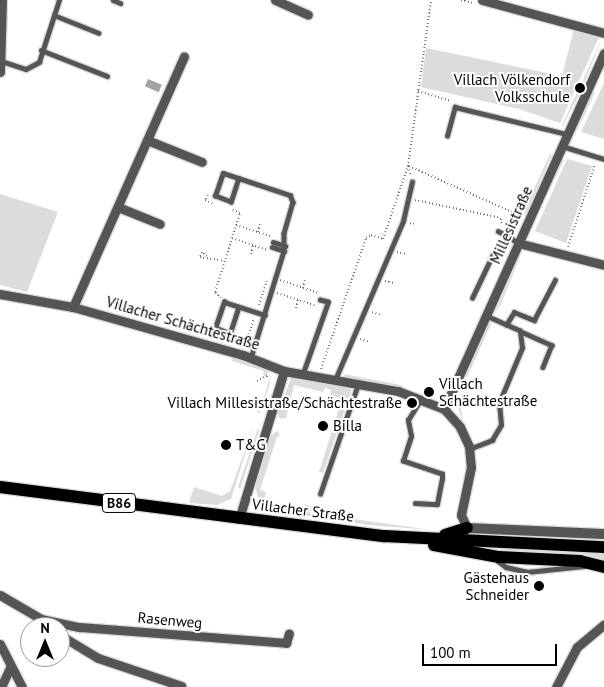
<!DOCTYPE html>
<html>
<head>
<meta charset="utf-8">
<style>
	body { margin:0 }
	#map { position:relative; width:604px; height:687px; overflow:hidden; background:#fff; font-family:"PT Sans",sans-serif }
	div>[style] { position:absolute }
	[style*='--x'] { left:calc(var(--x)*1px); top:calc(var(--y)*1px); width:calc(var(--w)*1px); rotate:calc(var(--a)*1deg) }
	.green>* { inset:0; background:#dcdcdc }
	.water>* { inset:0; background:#a3a3a3; transform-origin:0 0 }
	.path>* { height:2px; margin-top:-1px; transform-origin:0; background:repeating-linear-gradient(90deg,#777 0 1px,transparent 0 3.5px) }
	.roads { filter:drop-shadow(1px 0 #dbdbdb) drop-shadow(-1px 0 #dbdbdb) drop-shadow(0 1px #dbdbdb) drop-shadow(0 -1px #dbdbdb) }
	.service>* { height:4.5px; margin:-2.25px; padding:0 2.25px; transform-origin:2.25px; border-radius:2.25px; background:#555 }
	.minor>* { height:9px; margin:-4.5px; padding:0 4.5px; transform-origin:4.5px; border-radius:4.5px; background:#555 }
	.tertiary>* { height:10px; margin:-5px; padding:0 5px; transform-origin:5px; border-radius:5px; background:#555 }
	.primary>* { height:12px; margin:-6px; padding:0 6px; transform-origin:6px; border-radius:6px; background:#000 }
	.dots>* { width:14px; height:14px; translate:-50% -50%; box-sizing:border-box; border:2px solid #fff; border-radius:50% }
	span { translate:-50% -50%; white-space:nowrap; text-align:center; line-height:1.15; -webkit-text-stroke:4px #fff; paint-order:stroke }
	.shield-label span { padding:1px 4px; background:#fff; border:1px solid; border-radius:4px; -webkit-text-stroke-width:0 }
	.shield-label { font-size:14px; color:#000; font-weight:700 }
	.poi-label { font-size:15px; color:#000 }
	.right { translate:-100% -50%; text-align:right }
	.left { translate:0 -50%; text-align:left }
	.street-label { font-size:15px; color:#000 }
	.north { position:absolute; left:20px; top:617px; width:50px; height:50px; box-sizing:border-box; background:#fff; border:1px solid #999; border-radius:50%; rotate:0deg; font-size:14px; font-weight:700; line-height:20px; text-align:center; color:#000 }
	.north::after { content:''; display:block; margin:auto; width:18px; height:22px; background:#000; clip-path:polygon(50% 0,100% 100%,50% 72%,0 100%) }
	.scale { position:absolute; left:422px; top:644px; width:135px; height:22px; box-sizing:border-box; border:2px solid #000; border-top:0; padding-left:6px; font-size:15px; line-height:18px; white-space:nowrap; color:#000; -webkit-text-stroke:4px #fff; paint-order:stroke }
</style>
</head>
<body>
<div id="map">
	<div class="green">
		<div style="clip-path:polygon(574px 29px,599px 37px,560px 123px,519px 109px,421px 87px,426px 48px,562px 76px)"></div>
		<div style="clip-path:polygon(602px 39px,584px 83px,582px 83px,585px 75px)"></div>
		<div style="clip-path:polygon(604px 83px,604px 139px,581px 132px)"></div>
		<div style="clip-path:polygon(579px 88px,581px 91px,562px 127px,562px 125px)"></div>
		<div style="clip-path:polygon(595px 92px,573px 140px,572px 143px,591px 94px)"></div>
		<div style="clip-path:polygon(550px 154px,552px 154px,525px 216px,525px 209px)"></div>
		<div style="clip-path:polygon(561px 159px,564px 160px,540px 209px,542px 197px)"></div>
		<div style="clip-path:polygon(567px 159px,592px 166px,566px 243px,535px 231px)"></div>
		<div style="clip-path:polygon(0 194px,58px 212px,27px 292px,0 285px)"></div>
		<div style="clip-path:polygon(521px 255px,501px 304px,494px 315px,519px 258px)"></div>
		<div style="clip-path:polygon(492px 322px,467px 377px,465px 376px,489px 324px)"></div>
		<div style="clip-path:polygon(233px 355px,268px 367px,267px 377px,263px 375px,264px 371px,232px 361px)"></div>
		<div style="clip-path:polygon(271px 373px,269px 387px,259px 414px,256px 410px,260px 411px)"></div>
		<div style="clip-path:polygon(343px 374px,401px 385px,401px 388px,347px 378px)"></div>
		<div style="clip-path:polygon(291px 378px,352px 389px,323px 473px,319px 472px,342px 399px,330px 395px,331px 390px,325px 388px,323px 392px,294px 385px,286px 418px,281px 419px,277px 414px)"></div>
		<div style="clip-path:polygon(463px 379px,459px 399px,464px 426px,457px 405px)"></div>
		<div style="clip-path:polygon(254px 426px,231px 499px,217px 505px,189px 503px,194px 487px,222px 496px,230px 491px)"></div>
		<div style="clip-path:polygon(258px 428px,259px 431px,240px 489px,238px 487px)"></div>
		<div style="clip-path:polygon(278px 431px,280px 436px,277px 437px,260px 490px,266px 492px,264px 499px,303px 511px,305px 504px,312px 507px,310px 513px,432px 530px,369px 525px,268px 510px,259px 501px,255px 487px,270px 435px)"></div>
		<div style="clip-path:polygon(501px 547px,604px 553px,604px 562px,500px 553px)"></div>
	</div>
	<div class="water">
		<div style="left:148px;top:79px;width:15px;height:8px;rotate:23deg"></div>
	</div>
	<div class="path">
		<div style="--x:461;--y:0;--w:12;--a:14"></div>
		<div style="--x:418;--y:91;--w:34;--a:17"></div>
		<div style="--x:408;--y:166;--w:10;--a:73"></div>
		<div style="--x:409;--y:166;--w:123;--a:24.1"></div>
		<div style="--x:208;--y:195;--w:6;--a:121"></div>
		<div style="--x:205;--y:200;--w:8;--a:23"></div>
		<div style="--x:415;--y:200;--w:84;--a:11.7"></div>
		<div style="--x:497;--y:217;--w:4;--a:27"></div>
		<div style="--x:501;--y:219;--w:7;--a:82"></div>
		<div style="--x:410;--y:223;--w:6;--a:9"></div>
		<div style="--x:236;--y:225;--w:36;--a:18"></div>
		<div style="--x:258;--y:232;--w:8;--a:-76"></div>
		<div style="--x:232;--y:238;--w:37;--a:19"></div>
		<div style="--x:568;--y:247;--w:87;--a:-72"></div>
		<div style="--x:397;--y:252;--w:10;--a:11"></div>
		<div style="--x:251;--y:254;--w:9;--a:-77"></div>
		<div style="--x:207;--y:256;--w:6;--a:-141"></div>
		<div style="--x:202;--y:252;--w:5;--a:112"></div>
		<div style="--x:200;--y:257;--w:24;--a:9"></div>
		<div style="--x:280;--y:280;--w:41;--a:18.4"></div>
		<div style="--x:385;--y:281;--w:9;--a:13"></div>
		<div style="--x:303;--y:288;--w:8;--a:-76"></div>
		<div style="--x:277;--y:293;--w:40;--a:18"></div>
		<div style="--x:221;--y:298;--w:8;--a:-135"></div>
		<div style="--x:215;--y:292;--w:83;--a:-72.4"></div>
		<div style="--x:240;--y:213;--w:10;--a:-156"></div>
		<div style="--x:259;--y:305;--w:25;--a:-72"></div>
		<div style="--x:296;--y:308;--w:9;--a:-77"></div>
		<div style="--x:372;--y:312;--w:10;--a:17"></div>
		<div style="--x:360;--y:339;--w:9;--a:18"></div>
		<div style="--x:245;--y:348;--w:30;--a:-73"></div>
		<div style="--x:321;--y:369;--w:139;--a:-71"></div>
		<div style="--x:366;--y:238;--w:6;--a:-31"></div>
		<div style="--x:371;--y:235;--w:13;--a:18"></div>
		<div style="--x:383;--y:239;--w:77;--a:-71.1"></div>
		<div style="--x:408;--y:166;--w:168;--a:-82.1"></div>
		<div style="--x:257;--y:381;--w:13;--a:-27"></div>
	</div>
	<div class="roads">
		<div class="service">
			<div style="--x:113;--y:0;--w:8;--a:23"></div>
			<div style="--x:54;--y:15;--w:48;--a:21.8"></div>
			<div style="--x:41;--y:50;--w:71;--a:21.5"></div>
			<div style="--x:1;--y:61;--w:26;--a:18"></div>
			<div style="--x:26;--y:69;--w:15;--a:-28"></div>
			<div style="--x:39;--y:62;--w:65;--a:-72.1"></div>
			<div style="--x:447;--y:136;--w:30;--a:-75"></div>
			<div style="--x:455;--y:107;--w:115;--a:13.6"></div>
			<div style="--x:562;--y:146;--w:44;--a:17.2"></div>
			<div style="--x:239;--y:178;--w:25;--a:108"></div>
			<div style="--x:231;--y:202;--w:17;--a:-159"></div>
			<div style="--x:215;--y:196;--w:24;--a:-71"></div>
			<div style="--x:223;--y:173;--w:71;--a:18.2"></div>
			<div style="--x:290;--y:195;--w:8;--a:67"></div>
			<div style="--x:293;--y:202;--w:32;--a:106"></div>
			<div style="--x:284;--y:233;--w:18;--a:90"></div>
			<div style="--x:284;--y:251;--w:112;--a:107.1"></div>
			<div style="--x:498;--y:231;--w:11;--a:27"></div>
			<div style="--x:273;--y:242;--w:13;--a:18"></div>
			<div style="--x:272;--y:247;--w:13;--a:18"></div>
			<div style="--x:472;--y:298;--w:51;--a:-64.4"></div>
			<div style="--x:494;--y:252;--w:21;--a:-49"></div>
			<div style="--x:508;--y:236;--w:12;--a:35"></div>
			<div style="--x:239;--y:307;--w:28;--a:108"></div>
			<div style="--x:230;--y:334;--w:16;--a:-158"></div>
			<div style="--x:215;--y:328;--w:28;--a:-71"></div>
			<div style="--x:224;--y:302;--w:43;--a:17.6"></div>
			<div style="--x:506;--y:325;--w:15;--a:-58"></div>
			<div style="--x:514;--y:312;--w:22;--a:22"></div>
			<div style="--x:534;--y:320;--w:45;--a:-62.3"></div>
			<div style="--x:520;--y:331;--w:35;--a:24"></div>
			<div style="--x:552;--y:345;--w:24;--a:112"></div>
			<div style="--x:303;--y:373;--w:75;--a:-70.6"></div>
			<div style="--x:328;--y:302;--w:8;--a:-166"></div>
			<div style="--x:335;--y:380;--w:173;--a:-66.8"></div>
			<div style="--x:403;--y:221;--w:40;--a:-77"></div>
			<div style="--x:469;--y:449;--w:25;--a:-21"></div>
			<div style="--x:492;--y:440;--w:17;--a:-59"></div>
			<div style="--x:501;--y:425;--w:22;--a:-95"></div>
			<div style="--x:499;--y:403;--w:60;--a:-67.3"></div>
			<div style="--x:522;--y:348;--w:17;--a:-97"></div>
			<div style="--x:520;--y:331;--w:36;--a:-156"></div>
			<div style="--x:320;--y:494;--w:116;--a:-70.9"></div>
			<div style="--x:415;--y:503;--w:22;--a:3"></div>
			<div style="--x:437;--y:504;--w:25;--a:-79"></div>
			<div style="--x:442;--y:479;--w:5;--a:-90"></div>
			<div style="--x:442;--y:474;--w:41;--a:-161.6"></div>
			<div style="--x:403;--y:461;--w:26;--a:-72"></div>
			<div style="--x:411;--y:436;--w:16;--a:-101"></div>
			<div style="--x:408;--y:420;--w:25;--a:-58"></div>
			<div style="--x:498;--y:561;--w:10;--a:37"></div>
			<div style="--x:506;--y:567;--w:22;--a:13"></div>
			<div style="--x:527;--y:572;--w:57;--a:-6"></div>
		</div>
		<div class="minor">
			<div style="--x:275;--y:0;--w:36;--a:24"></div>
			<div style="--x:482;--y:0;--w:126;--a:15.1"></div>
			<div style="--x:0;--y:72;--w:72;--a:-88.4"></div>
			<div style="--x:147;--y:140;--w:59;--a:21.8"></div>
			<div style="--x:118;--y:207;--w:45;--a:22"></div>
			<div style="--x:518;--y:243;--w:89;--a:14.3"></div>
			<div style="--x:0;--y:294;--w:74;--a:10.1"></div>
			<div style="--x:73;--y:307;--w:177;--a:15.8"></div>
			<div style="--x:243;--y:355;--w:44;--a:21.3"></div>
			<div style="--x:284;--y:371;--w:116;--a:10"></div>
			<div style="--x:398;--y:391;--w:49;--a:21.4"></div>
			<div style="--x:444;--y:409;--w:24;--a:48"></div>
			<div style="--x:460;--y:427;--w:21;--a:65"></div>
			<div style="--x:469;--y:446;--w:21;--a:85"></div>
			<div style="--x:471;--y:467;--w:49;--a:101.8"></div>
			<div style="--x:461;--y:515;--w:14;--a:65"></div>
			<div style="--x:73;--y:307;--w:274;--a:-66.1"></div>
			<div style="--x:444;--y:409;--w:390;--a:-65.8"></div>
			<div style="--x:239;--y:519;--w:155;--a:-73.1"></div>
			<div style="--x:0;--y:595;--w:48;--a:30.3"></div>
			<div style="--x:41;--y:619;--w:40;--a:12"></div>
			<div style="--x:80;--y:627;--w:207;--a:4.4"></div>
			<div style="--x:286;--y:643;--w:10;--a:-73"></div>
			<div style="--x:60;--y:635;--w:44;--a:31.2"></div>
			<div style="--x:98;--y:658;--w:88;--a:18.6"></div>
			<div style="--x:0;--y:644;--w:48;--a:62.9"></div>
			<div style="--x:1;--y:687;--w:21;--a:-65"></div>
			<div style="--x:556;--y:687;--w:45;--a:-62.3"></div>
			<div style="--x:577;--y:647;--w:35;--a:-40"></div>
		</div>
		<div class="tertiary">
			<div style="--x:467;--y:528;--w:137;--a:2.5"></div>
		</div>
		<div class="primary">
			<div style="--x:0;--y:487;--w:387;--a:7.3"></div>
			<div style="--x:384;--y:536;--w:220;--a:2.9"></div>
			<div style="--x:445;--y:535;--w:23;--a:-18"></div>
			<div style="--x:434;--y:545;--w:66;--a:10.5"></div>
			<div style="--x:499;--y:557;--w:81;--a:2.8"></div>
			<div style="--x:580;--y:561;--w:25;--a:14"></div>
		</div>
	</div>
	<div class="dots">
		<div style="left:580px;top:88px;background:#000"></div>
		<div style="left:429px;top:392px;background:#000"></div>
		<div style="left:412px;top:403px;background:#000"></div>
		<div style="left:323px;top:426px;background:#000"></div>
		<div style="left:226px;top:445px;background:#000"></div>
		<div style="left:539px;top:586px;background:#000"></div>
	</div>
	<div class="shield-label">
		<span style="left:119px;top:503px">B86</span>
	</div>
	<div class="poi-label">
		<span class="right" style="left:570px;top:88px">Villach Völkendorf<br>Volksschule</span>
		<span class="left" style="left:439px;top:392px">Villach<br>Schächtestraße</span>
		<span class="right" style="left:402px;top:403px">Villach Millesistraße/Schächtestraße</span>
		<span class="left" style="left:333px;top:426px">Billa</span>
		<span class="left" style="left:236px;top:445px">T&amp;G</span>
		<span class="right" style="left:529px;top:586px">Gästehaus<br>Schneider</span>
	</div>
	<div class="street-label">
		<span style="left:511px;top:225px;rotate:-66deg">Millesistraße</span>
		<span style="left:183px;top:323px;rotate:16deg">Villacher Schächtestraße</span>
		<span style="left:303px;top:510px;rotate:7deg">Villacher Straße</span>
		<span style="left:170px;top:620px;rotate:5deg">Rasenweg</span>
	</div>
	<div class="north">N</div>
	<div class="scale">100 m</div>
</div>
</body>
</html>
